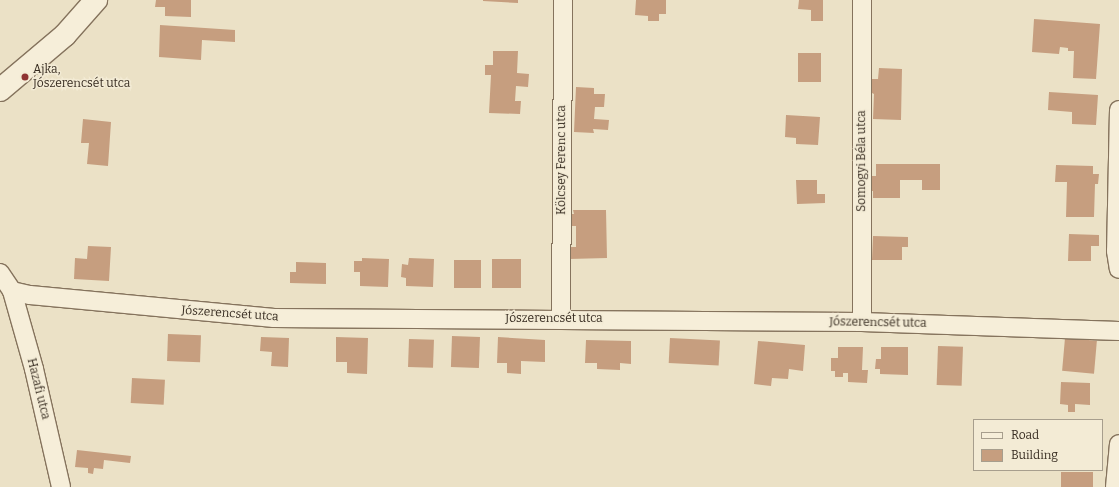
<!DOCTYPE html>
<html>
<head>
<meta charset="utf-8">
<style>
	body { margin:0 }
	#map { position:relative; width:1119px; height:487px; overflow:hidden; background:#ebe1c6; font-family:Bitter,serif }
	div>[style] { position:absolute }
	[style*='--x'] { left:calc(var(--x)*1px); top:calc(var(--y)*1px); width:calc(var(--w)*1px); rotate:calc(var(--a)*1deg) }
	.building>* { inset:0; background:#c69e7f; transform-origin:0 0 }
	.roads { filter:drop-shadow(1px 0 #85735d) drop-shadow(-1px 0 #85735d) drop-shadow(0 1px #85735d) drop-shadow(0 -1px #85735d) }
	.minor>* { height:18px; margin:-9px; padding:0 9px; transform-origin:9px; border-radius:9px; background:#f6eed9 }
	.secondary>* { height:22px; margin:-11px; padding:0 11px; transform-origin:11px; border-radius:11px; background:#f6eed9 }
	.dots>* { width:11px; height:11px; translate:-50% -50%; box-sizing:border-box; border:2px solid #f3ebd5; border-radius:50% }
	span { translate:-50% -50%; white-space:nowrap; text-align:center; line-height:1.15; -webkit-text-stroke:3px #f3ebd5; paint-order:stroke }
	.poi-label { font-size:12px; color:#362b20 }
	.left { translate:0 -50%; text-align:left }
	.street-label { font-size:12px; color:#362b20 }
	.legend { position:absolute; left:973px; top:419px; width:130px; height:52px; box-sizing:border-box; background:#f3ebd5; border:1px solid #a79e8d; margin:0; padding:5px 7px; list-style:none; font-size:12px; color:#362b20 }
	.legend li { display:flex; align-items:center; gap:8px; height:20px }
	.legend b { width:20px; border:1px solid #a79e8d }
</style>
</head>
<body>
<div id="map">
	<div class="building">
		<div style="clip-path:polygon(156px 0,191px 0,191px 17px,165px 16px,165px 7px,155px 7px)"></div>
		<div style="clip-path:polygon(483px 0,518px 0,518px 3px,483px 1px)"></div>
		<div style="clip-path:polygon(636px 0,666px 0,666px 14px,659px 14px,659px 21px,648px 21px,648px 16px,635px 15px)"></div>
		<div style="clip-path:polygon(799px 0,823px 0,823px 21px,811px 21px,811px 10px,798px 9px)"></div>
		<div style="clip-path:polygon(1034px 19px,1100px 24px,1096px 79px,1073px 78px,1074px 51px,1068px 51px,1068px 48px,1060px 47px,1059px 54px,1032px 52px)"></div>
		<div style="clip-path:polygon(160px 25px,235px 30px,235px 42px,202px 40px,201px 60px,159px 57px)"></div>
		<div style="clip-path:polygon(493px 51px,518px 51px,517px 73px,529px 74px,528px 87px,516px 86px,515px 101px,521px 101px,520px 114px,489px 113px,491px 75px,485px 75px,485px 65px,493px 65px)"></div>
		<div style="left:798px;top:53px;width:23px;height:29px"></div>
		<div style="clip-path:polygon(879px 68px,902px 69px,901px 120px,873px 119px,874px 94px,870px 92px,871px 79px,878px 79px)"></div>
		<div style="clip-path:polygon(576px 87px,594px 88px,594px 94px,605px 94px,604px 107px,595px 107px,594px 119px,609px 120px,608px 130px,593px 129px,594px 133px,574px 132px)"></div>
		<div style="clip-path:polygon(1049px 92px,1098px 95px,1096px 125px,1072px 124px,1072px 112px,1048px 110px)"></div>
		<div style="clip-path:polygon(786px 115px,820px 117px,818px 145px,796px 144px,796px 138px,785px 137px)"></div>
		<div style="clip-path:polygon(83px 119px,111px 122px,108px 166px,87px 164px,89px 143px,81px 143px)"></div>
		<div style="clip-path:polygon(876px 164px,940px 164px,940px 190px,922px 190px,922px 180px,900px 180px,900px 198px,873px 198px,873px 191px,868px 191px,868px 176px,876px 176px)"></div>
		<div style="clip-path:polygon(1056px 165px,1093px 166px,1093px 174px,1099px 174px,1098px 184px,1095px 184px,1094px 217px,1066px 217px,1067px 182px,1055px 182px)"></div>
		<div style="clip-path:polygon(796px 180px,817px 180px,817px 194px,825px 194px,825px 203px,797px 204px)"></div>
		<div style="clip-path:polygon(573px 210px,606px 210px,607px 258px,569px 259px,569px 247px,576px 247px,576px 226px,566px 226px,566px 214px,574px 214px)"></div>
		<div style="clip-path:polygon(1069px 234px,1099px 235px,1099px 246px,1091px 246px,1091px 261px,1068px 261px)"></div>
		<div style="clip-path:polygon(873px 236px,908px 237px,908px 247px,902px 247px,902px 260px,872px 260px)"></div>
		<div style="clip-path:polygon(88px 246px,111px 247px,109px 281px,74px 279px,75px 258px,87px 259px)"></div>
		<div style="clip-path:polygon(362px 258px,389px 259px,388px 287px,360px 286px,360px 272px,354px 272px,354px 261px,362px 261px)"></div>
		<div style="clip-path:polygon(409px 258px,434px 259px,433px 287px,406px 286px,406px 278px,401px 277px,402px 264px,408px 265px)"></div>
		<div style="left:492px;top:259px;width:29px;height:29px"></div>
		<div style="left:454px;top:260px;width:27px;height:28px"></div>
		<div style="clip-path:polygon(296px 262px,326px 263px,326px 284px,290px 283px,290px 272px,296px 272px)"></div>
		<div style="left:168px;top:334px;width:33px;height:27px;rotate:2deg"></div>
		<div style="left:452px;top:336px;width:28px;height:31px;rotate:2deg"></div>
		<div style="clip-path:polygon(261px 337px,289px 338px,288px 367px,271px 366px,272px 352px,260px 351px)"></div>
		<div style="clip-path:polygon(336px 337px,368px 338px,367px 374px,347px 373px,347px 362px,336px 362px)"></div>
		<div style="clip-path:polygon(498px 337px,545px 340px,545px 362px,521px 361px,521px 374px,507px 373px,507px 363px,497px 363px)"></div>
		<div style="left:670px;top:338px;width:50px;height:25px;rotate:3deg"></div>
		<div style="left:1065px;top:338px;width:32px;height:33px;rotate:5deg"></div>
		<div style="left:409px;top:339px;width:25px;height:28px;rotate:2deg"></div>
		<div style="clip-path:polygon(586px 340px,631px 341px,631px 364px,620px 363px,620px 370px,597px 369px,597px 363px,585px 363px)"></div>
		<div style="clip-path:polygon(758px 341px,805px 345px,803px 371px,789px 369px,788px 379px,772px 378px,771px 386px,754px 384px)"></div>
		<div style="left:938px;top:346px;width:25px;height:39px;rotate:2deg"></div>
		<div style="clip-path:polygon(838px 347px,863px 347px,862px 370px,868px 370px,867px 383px,848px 382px,848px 373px,843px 373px,843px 377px,835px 377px,835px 371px,831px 371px,831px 358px,838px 358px)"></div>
		<div style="clip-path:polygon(881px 347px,908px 347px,908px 375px,880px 374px,880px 369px,875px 369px,876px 359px,881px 359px)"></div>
		<div style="left:132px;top:378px;width:33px;height:25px;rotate:3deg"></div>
		<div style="clip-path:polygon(1061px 382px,1090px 383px,1090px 405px,1075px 404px,1075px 412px,1068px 412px,1068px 405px,1060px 404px)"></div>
		<div style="clip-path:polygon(77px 450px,131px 456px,130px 463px,104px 460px,103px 469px,94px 468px,93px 474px,88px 473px,88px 468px,75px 467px)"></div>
		<div style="left:1061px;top:472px;width:32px;height:15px"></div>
	</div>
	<div class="roads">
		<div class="minor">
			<div style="--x:862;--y:0;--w:322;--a:90"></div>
			<div style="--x:1119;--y:110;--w:141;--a:91.2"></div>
			<div style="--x:1116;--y:251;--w:18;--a:81"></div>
			<div style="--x:0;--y:273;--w:22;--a:56"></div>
			<div style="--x:12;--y:291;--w:18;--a:13"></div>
			<div style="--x:30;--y:295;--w:245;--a:5.4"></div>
			<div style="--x:274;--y:318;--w:588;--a:0.39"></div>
			<div style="--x:862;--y:322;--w:257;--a:2"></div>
			<div style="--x:12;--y:291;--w:81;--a:74.2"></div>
			<div style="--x:34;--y:369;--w:121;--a:77.1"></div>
			<div style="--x:561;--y:319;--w:319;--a:-89.6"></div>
			<div style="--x:1115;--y:487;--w:43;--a:-84.7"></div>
		</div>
		<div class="secondary">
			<div style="--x:0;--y:90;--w:85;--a:-40.2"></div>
			<div style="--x:65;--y:35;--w:47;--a:-48.5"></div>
		</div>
	</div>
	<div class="dots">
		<div style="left:25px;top:77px;background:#8f3332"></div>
	</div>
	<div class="poi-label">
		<span class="left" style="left:33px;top:77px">Ajka,<br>Jószerencsét utca</span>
	</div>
	<div class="street-label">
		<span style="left:562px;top:160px;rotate:-90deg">Kölcsey Ferenc utca</span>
		<span style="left:862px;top:161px;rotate:-90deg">Somogyi Béla utca</span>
		<span style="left:230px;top:314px;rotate:4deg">Jószerencsét utca</span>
		<span style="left:554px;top:319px">Jószerencsét utca</span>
		<span style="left:878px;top:323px;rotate:1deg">Jószerencsét utca</span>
		<span style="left:38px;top:389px;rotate:76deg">Hazafi utca</span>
	</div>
	<ul class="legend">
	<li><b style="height:5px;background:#f6eed9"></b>Road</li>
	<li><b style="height:11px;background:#c69e7f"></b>Building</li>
	</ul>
</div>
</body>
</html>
